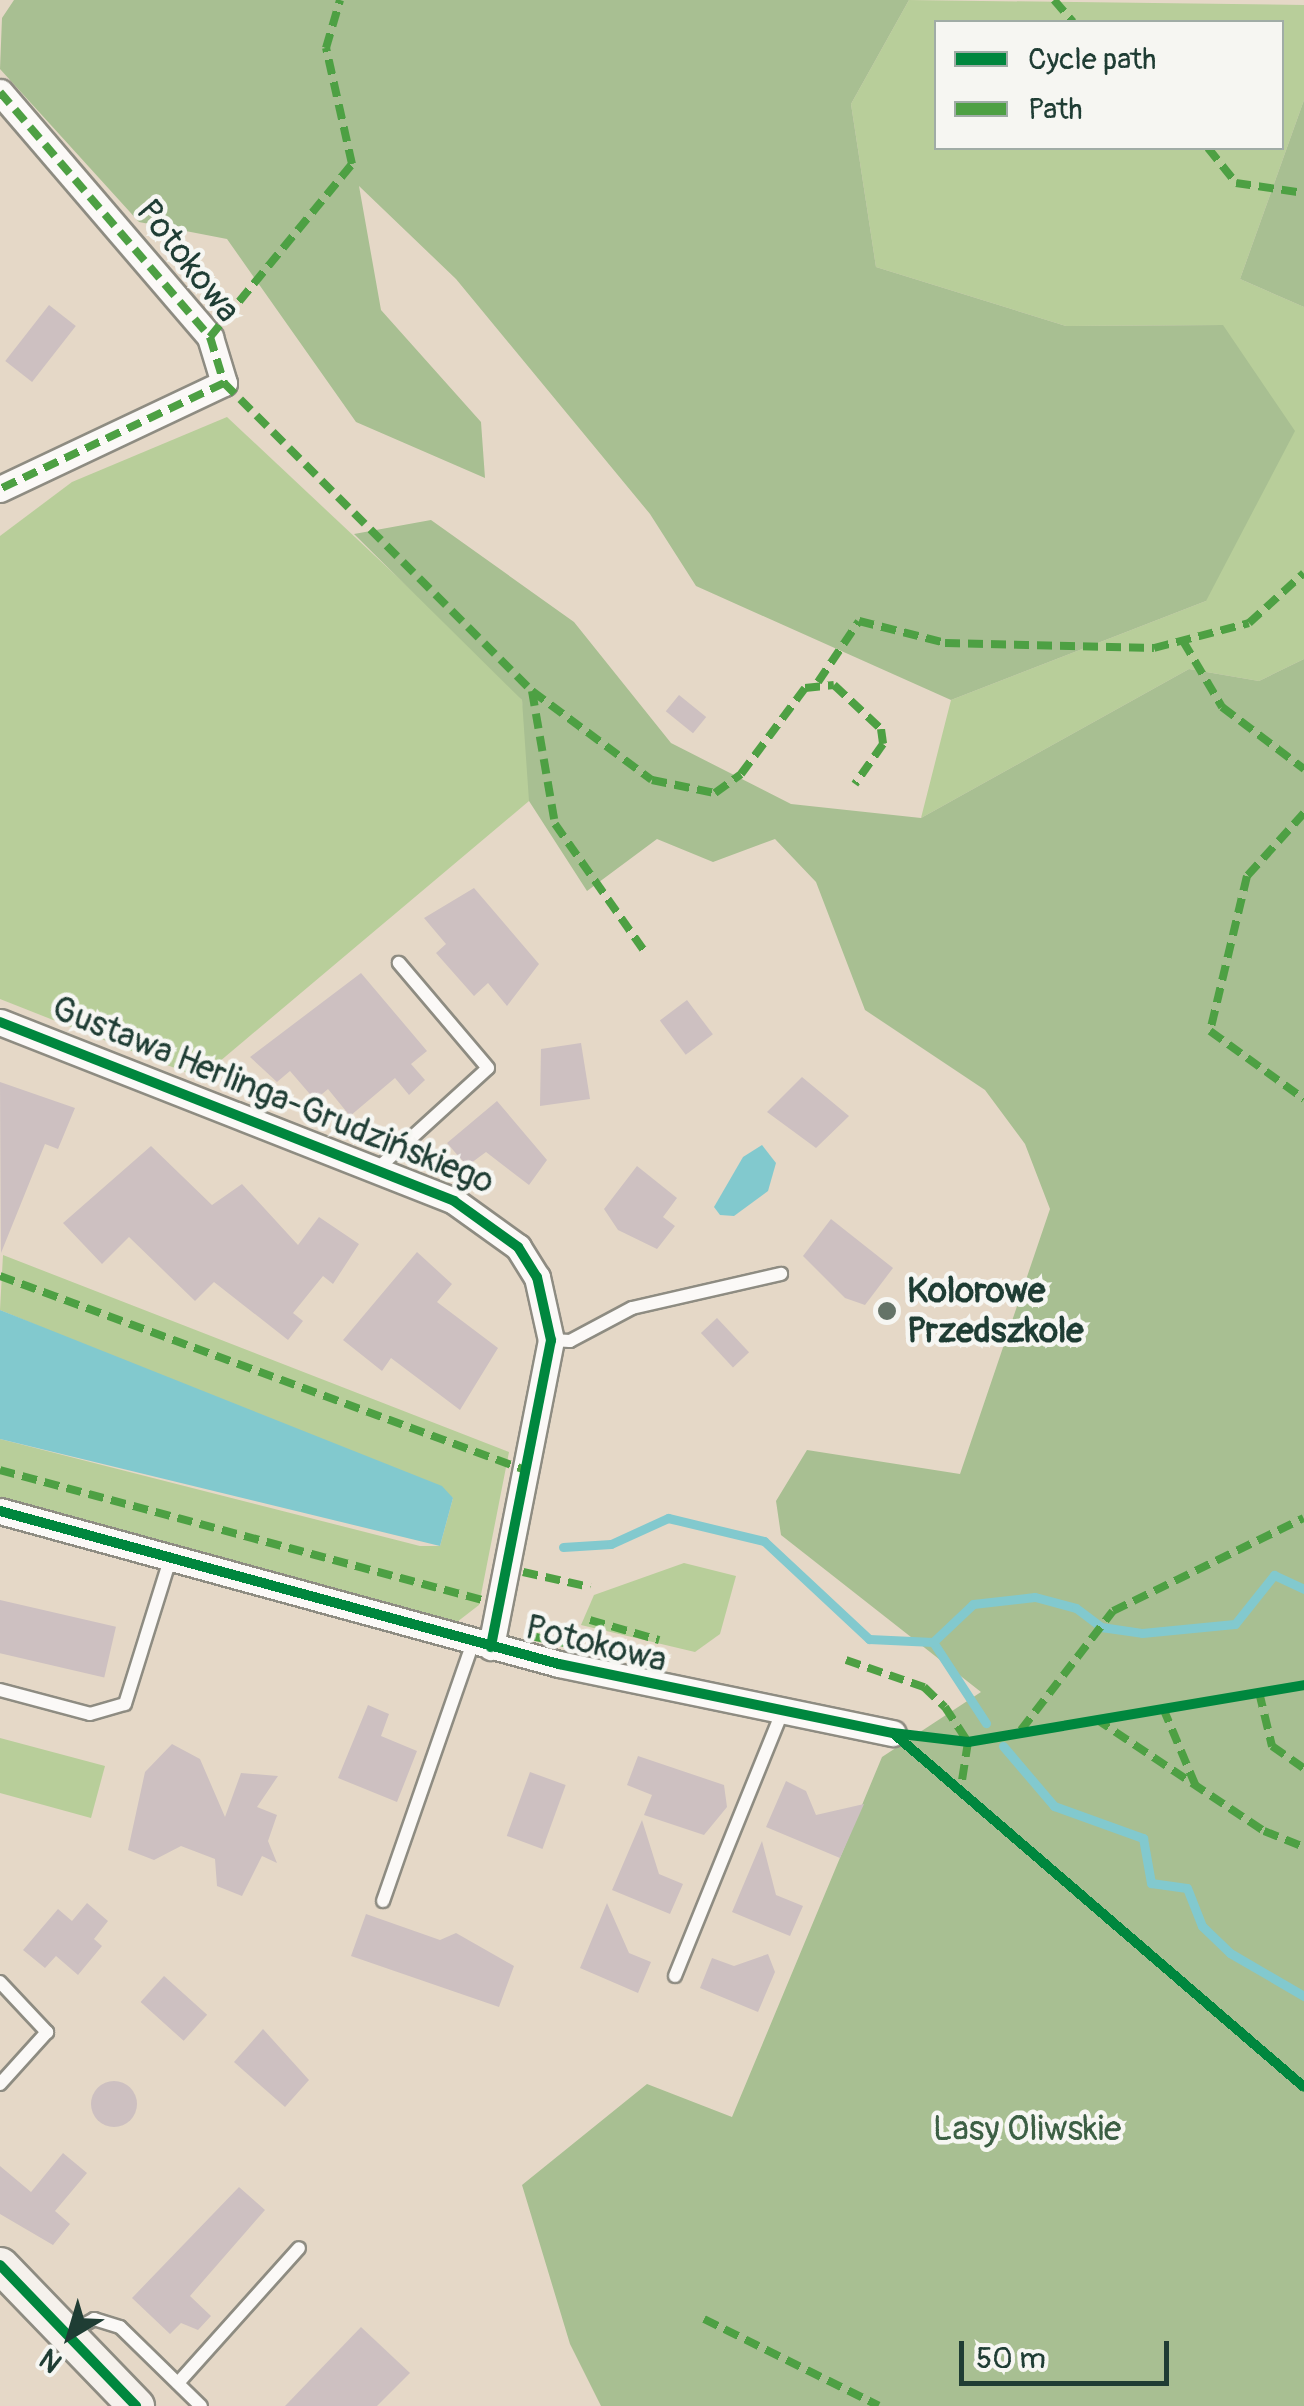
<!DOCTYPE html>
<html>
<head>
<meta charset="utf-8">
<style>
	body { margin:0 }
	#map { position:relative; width:1304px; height:2406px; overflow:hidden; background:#e5d8c7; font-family:Pangolin,sans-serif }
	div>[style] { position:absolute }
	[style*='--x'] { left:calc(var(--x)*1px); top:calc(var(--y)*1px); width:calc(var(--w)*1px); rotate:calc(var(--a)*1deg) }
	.green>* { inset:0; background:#b8ce9a }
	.forest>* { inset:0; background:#a8bf92 }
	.water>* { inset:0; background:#82c9ce }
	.stream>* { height:9px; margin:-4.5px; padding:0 4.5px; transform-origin:4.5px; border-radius:4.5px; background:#82c9ce }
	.building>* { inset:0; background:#cdc0c1; transform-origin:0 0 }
	.round { border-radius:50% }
	.roads { filter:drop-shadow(2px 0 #8e8c82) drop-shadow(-2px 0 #8e8c82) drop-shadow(0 2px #8e8c82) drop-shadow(0 -2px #8e8c82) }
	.lane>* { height:12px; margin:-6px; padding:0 6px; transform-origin:6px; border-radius:6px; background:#fbf9f7 }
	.street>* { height:25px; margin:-12.5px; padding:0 12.5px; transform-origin:12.5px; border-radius:12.5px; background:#fbf9f7 }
	.secondary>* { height:35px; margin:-17.5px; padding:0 17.5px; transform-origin:17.5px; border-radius:17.5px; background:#f5f1ec }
	.quiet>* { height:8px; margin-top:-4px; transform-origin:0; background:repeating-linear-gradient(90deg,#4da043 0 15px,transparent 0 23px) }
	.cycleway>* { height:10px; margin:-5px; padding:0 5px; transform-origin:5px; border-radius:5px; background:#00873e }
	.dots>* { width:28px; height:28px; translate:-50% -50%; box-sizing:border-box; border:5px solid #f6f6f2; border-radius:50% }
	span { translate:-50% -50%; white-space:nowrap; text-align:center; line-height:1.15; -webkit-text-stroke:9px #f6f6f2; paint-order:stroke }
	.street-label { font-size:35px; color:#1f3d34 }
	.poi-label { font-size:35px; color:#1f3d34; font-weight:700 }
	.left { translate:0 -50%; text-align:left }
	.park-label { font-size:35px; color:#3c5f44 }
	.legend { position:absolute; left:934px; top:20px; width:350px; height:130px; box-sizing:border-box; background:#f6f6f2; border:2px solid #a0aca6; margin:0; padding:12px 18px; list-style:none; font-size:30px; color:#1f3d34 }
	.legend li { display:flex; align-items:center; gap:20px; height:50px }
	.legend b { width:50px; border:2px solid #a0aca6 }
	.north { position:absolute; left:20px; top:2286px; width:100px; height:100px; -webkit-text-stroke:8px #f6f6f2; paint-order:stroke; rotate:218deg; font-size:28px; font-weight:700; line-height:40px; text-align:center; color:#1f3d34 }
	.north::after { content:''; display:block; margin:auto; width:35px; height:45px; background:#1f3d34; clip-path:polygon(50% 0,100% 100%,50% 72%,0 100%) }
	.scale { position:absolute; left:959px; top:2341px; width:210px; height:45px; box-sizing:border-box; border:5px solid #1f3d34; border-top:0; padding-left:12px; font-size:30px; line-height:35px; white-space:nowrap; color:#1f3d34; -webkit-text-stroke:8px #f6f6f2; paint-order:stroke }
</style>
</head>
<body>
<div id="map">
	<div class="green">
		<div style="clip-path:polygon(evenodd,909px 0,1304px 5px,1304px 100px,1240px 279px,1304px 307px,1304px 659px,1259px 681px,1189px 669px,921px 818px,951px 700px,1206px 601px,1223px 325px,1066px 326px,876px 267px,851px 104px,909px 0,936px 22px,1282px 22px,1282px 148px,936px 148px,936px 22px)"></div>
		<div style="clip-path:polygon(227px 417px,502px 675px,522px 700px,531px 758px,529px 801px,200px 1078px,0 999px,0 536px,72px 482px)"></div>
		<div style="clip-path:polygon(3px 1255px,509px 1452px,479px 1605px,457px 1622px,0 1500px,0 1439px,420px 1546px,440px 1546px,453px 1498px,0 1310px)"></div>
		<div style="clip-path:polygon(684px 1563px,736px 1576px,720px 1634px,695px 1652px,581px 1625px,594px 1595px)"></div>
		<div style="clip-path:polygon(0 1738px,105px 1766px,91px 1818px,0 1793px)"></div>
	</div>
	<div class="forest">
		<div style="clip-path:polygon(14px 0,909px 0,851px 104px,876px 267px,1066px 326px,1223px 325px,1295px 431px,1206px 601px,951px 700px,696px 586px,650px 514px,456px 279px,359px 186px,381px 310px,481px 422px,485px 478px,356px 422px,227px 239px,139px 222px,0 69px,2px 18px)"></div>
		<div style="clip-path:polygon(1304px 100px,1304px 307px,1240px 279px)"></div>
		<div style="clip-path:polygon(431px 520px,574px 622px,671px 743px,791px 804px,921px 818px,1189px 669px,1259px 681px,1304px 659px,1304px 2406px,601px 2406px,570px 2344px,522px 2185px,647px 2084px,732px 2117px,882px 1757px,981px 1692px,781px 1535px,776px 1501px,807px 1450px,960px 1474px,1050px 1209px,1025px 1144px,985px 1090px,865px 1010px,816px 882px,775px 839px,713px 862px,657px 839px,587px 891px,529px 801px,522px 700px,354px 534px)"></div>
	</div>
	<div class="water">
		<div style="clip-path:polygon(762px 1145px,776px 1163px,768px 1191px,734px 1216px,720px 1215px,714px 1207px,743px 1157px)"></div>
		<div style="clip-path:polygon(0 1310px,442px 1486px,453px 1498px,440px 1546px,0 1439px)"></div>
	</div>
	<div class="stream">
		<div style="--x:563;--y:1547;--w:48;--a:-3.6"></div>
		<div style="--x:611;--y:1544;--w:63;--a:-24.5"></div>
		<div style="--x:668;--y:1518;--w:99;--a:13.5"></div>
		<div style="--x:764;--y:1541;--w:144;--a:43"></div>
		<div style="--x:869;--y:1639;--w:64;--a:2.7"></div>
		<div style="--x:933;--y:1642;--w:97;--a:56.8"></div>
		<div style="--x:933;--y:1642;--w:55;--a:-43.5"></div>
		<div style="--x:973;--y:1604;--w:62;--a:-6.4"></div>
		<div style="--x:1035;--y:1597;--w:42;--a:15"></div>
		<div style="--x:1076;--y:1608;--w:31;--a:37"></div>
		<div style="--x:1101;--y:1627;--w:41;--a:8.3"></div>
		<div style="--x:1142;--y:1633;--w:93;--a:-5.5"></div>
		<div style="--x:1235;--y:1624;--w:63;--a:-51.5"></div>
		<div style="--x:1274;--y:1575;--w:33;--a:25"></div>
		<div style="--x:1003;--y:1746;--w:79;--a:49.6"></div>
		<div style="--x:1054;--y:1806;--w:95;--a:19.8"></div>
		<div style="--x:1143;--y:1838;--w:46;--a:79.9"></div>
		<div style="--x:1151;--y:1883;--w:36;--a:8"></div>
		<div style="--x:1187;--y:1888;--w:41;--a:68.5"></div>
		<div style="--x:1202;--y:1926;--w:39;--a:44"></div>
		<div style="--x:1230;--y:1953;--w:86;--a:30.2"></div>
	</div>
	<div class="building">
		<div style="left:49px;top:305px;width:34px;height:71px;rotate:38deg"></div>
		<div style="left:679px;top:695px;width:35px;height:21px;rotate:39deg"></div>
		<div style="clip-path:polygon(474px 888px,539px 964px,507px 1006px,488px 983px,474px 996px,436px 953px,446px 944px,424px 918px)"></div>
		<div style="clip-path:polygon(361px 973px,427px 1051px,411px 1064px,425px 1080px,409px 1095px,395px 1078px,350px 1116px,328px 1089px,315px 1100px,290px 1071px,277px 1082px,250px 1057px)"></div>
		<div style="left:687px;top:1000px;width:43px;height:34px;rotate:53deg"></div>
		<div style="clip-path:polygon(581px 1043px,590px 1099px,540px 1106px,541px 1049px)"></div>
		<div style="clip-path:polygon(802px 1077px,849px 1116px,816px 1148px,767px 1112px)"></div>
		<div style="clip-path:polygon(0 1082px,75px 1108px,58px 1149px,45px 1144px,1px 1253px)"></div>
		<div style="clip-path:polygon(497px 1101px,547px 1160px,529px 1185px,486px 1152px,467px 1166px,447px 1143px)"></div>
		<div style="clip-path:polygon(151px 1146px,212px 1205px,242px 1184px,298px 1245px,319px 1217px,359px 1244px,333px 1284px,323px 1276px,293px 1313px,303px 1321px,288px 1340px,214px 1282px,195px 1301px,129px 1237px,102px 1264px,63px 1223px)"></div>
		<div style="clip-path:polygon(637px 1166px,677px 1198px,663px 1217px,675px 1226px,657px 1249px,618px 1230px,604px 1209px)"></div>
		<div style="clip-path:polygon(831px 1219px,893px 1268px,865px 1305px,845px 1298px,803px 1256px)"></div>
		<div style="clip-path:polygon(417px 1252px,452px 1284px,437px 1302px,498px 1348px,460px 1410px,391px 1358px,382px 1371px,343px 1340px)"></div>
		<div style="left:717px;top:1318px;width:47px;height:22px;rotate:47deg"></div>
		<div style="left:0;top:1600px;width:119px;height:52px;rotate:13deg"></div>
		<div style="clip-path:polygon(368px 1705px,389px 1714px,381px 1736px,417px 1751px,397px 1802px,338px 1778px)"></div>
		<div style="clip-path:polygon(172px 1744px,200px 1759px,225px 1817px,241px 1773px,278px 1776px,257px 1807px,277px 1815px,268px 1841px,277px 1863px,262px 1856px,242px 1896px,217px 1886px,215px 1859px,181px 1846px,154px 1860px,128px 1850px,145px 1772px)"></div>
		<div style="clip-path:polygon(638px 1756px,724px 1785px,727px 1807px,704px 1835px,644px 1815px,652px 1795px,627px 1785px)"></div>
		<div style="left:530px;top:1772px;width:38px;height:68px;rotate:20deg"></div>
		<div style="clip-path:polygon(786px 1781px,806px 1791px,816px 1815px,864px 1804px,840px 1858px,766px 1827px)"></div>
		<div style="clip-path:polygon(642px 1820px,659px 1874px,683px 1884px,670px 1914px,612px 1890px)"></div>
		<div style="clip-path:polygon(762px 1841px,776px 1895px,803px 1906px,790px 1936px,732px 1912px)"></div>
		<div style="clip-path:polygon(87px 1903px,108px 1921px,94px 1939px,102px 1946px,78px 1975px,56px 1956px,45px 1968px,23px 1950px,58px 1909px,72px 1921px)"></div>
		<div style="clip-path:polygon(607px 1903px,629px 1953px,651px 1962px,638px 1993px,580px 1968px)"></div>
		<div style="clip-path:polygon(366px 1914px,440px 1940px,456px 1933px,514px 1966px,499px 2007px,351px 1956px)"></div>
		<div style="clip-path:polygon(768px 1954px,775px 1972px,758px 2012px,700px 1988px,712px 1958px,734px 1966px)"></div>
		<div style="left:164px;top:1976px;width:58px;height:35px;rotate:42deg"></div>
		<div style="clip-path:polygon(263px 2029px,309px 2080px,285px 2107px,234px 2062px)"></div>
		<div class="round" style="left:91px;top:2081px;width:46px;height:46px"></div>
		<div style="clip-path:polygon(63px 2153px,87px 2173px,55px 2211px,70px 2224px,53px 2245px,0 2214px,0 2166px,31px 2192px)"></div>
		<div style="clip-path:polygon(239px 2187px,265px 2210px,190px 2296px,211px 2316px,198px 2330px,181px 2323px,170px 2334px,132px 2298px)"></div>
		<div style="clip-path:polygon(361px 2327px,410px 2373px,377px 2406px,285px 2406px)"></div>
	</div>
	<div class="roads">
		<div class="lane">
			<div style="--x:376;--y:1170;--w:151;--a:-42.3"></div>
			<div style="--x:488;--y:1068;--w:138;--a:-130.3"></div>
			<div style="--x:551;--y:1340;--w:19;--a:3"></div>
			<div style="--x:570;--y:1341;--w:70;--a:-28"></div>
			<div style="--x:632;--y:1308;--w:153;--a:-12.9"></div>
			<div style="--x:0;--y:1690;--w:93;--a:14.9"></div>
			<div style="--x:90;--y:1714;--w:36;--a:-16"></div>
			<div style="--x:125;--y:1704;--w:148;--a:-72.7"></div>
			<div style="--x:383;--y:1901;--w:274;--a:-70.8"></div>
			<div style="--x:675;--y:1976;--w:284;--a:-67.9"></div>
			<div style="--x:0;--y:1982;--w:69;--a:46.8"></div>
			<div style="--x:47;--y:2032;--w:70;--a:132.1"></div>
			<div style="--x:69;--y:2333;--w:29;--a:-29"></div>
			<div style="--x:94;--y:2319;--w:27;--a:17"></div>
			<div style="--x:120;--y:2327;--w:113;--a:44.3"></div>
			<div style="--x:178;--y:2383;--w:181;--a:-48.1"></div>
		</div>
		<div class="street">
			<div style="--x:0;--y:92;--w:323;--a:49.4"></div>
			<div style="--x:210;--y:337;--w:48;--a:73.1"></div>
			<div style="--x:224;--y:383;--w:248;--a:154.7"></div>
			<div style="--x:0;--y:1022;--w:488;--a:21.5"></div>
			<div style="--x:454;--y:1201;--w:79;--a:35.7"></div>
			<div style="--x:518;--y:1247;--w:36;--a:58"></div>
			<div style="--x:537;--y:1277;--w:65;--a:77.5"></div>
			<div style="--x:551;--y:1340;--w:313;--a:101.1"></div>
			<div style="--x:0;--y:1511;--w:580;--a:15.31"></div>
			<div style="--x:559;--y:1664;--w:341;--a:11.7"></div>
		</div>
		<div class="secondary">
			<div style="--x:0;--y:2265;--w:196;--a:46"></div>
		</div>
	</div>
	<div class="quiet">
		<div style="--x:1054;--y:0;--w:29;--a:49"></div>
		<div style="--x:0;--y:92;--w:323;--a:49.4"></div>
		<div style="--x:210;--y:337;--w:48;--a:73.1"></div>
		<div style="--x:224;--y:383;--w:248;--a:154.7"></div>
		<div style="--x:1208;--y:148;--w:45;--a:51.3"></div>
		<div style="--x:1236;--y:183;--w:69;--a:8.4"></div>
		<div style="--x:210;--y:337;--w:224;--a:-50.6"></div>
		<div style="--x:352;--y:164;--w:119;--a:-102.6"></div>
		<div style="--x:326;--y:48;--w:50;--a:-73.7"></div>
		<div style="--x:224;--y:383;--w:436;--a:45"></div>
		<div style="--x:532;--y:691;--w:135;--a:80.2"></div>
		<div style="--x:555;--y:824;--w:156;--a:54.9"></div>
		<div style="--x:1183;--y:641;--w:77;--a:59.4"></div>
		<div style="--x:1222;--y:707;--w:103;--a:37.1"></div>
		<div style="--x:818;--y:682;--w:73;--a:-56.1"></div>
		<div style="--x:859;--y:621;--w:89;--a:14.3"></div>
		<div style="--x:945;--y:643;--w:209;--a:1.4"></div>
		<div style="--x:1154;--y:648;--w:98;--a:-14.7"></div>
		<div style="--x:1249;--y:623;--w:74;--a:-42.3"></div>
		<div style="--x:532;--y:691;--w:149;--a:36.6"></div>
		<div style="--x:652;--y:780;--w:64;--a:11.7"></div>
		<div style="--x:715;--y:793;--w:32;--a:-36"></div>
		<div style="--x:741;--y:774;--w:107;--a:-53.3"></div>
		<div style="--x:805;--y:688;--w:29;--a:-6"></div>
		<div style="--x:834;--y:685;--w:64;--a:43.1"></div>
		<div style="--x:881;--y:729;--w:15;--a:82"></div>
		<div style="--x:883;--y:744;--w:49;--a:125"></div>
		<div style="--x:1304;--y:813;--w:85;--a:132.1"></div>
		<div style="--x:1247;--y:876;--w:159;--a:103.4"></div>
		<div style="--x:1210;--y:1031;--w:116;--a:35.9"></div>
		<div style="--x:0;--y:1276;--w:560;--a:20.28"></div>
		<div style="--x:0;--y:1470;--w:503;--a:15.09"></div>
		<div style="--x:523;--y:1572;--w:69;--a:12.6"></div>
		<div style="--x:590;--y:1620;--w:72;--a:16.2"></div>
		<div style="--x:531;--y:1636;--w:34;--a:12"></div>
		<div style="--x:846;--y:1660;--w:83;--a:19.1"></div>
		<div style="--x:924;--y:1687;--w:29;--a:44"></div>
		<div style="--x:945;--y:1707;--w:42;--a:56.7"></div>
		<div style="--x:968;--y:1742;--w:52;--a:98.9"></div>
		<div style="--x:1259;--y:1692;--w:56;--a:76.5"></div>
		<div style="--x:1272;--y:1746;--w:39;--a:35"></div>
		<div style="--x:1163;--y:1708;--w:88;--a:67.2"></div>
		<div style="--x:1096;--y:1719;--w:202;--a:33.7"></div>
		<div style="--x:1264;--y:1831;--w:43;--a:21.8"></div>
		<div style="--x:1021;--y:1730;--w:150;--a:-52.3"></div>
		<div style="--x:1113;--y:1611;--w:212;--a:-26"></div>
		<div style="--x:704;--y:2319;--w:195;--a:26.4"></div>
	</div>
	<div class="cycleway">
		<div style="--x:0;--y:1022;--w:488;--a:21.5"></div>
		<div style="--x:454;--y:1201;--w:79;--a:35.7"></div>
		<div style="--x:518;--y:1247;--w:36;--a:58"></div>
		<div style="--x:537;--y:1277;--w:65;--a:77.5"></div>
		<div style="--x:551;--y:1340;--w:313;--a:101.1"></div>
		<div style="--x:0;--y:1511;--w:580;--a:15.31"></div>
		<div style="--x:559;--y:1664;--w:341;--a:11.7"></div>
		<div style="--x:893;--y:1733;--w:76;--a:6.8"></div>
		<div style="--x:968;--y:1742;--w:341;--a:-9.6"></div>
		<div style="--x:893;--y:1733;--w:542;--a:40.74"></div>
		<div style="--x:0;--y:2265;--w:196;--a:46"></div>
	</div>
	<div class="dots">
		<div style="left:887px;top:1311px;background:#647367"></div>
	</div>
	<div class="street-label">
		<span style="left:188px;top:261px;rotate:52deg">Potokowa</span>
		<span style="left:273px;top:1095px;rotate:22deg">Gustawa Herlinga-Grudzińskiego</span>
		<span style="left:596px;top:1644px;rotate:14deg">Potokowa</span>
	</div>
	<div class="poi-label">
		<span class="left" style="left:907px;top:1311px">Kolorowe<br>Przedszkole</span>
	</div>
	<div class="park-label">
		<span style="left:1027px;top:2129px">Lasy Oliwskie</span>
	</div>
	<ul class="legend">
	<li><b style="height:12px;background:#00873e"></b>Cycle path</li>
	<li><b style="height:12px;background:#4da043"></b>Path</li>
	</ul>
	<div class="north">N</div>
	<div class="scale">50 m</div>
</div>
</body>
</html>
